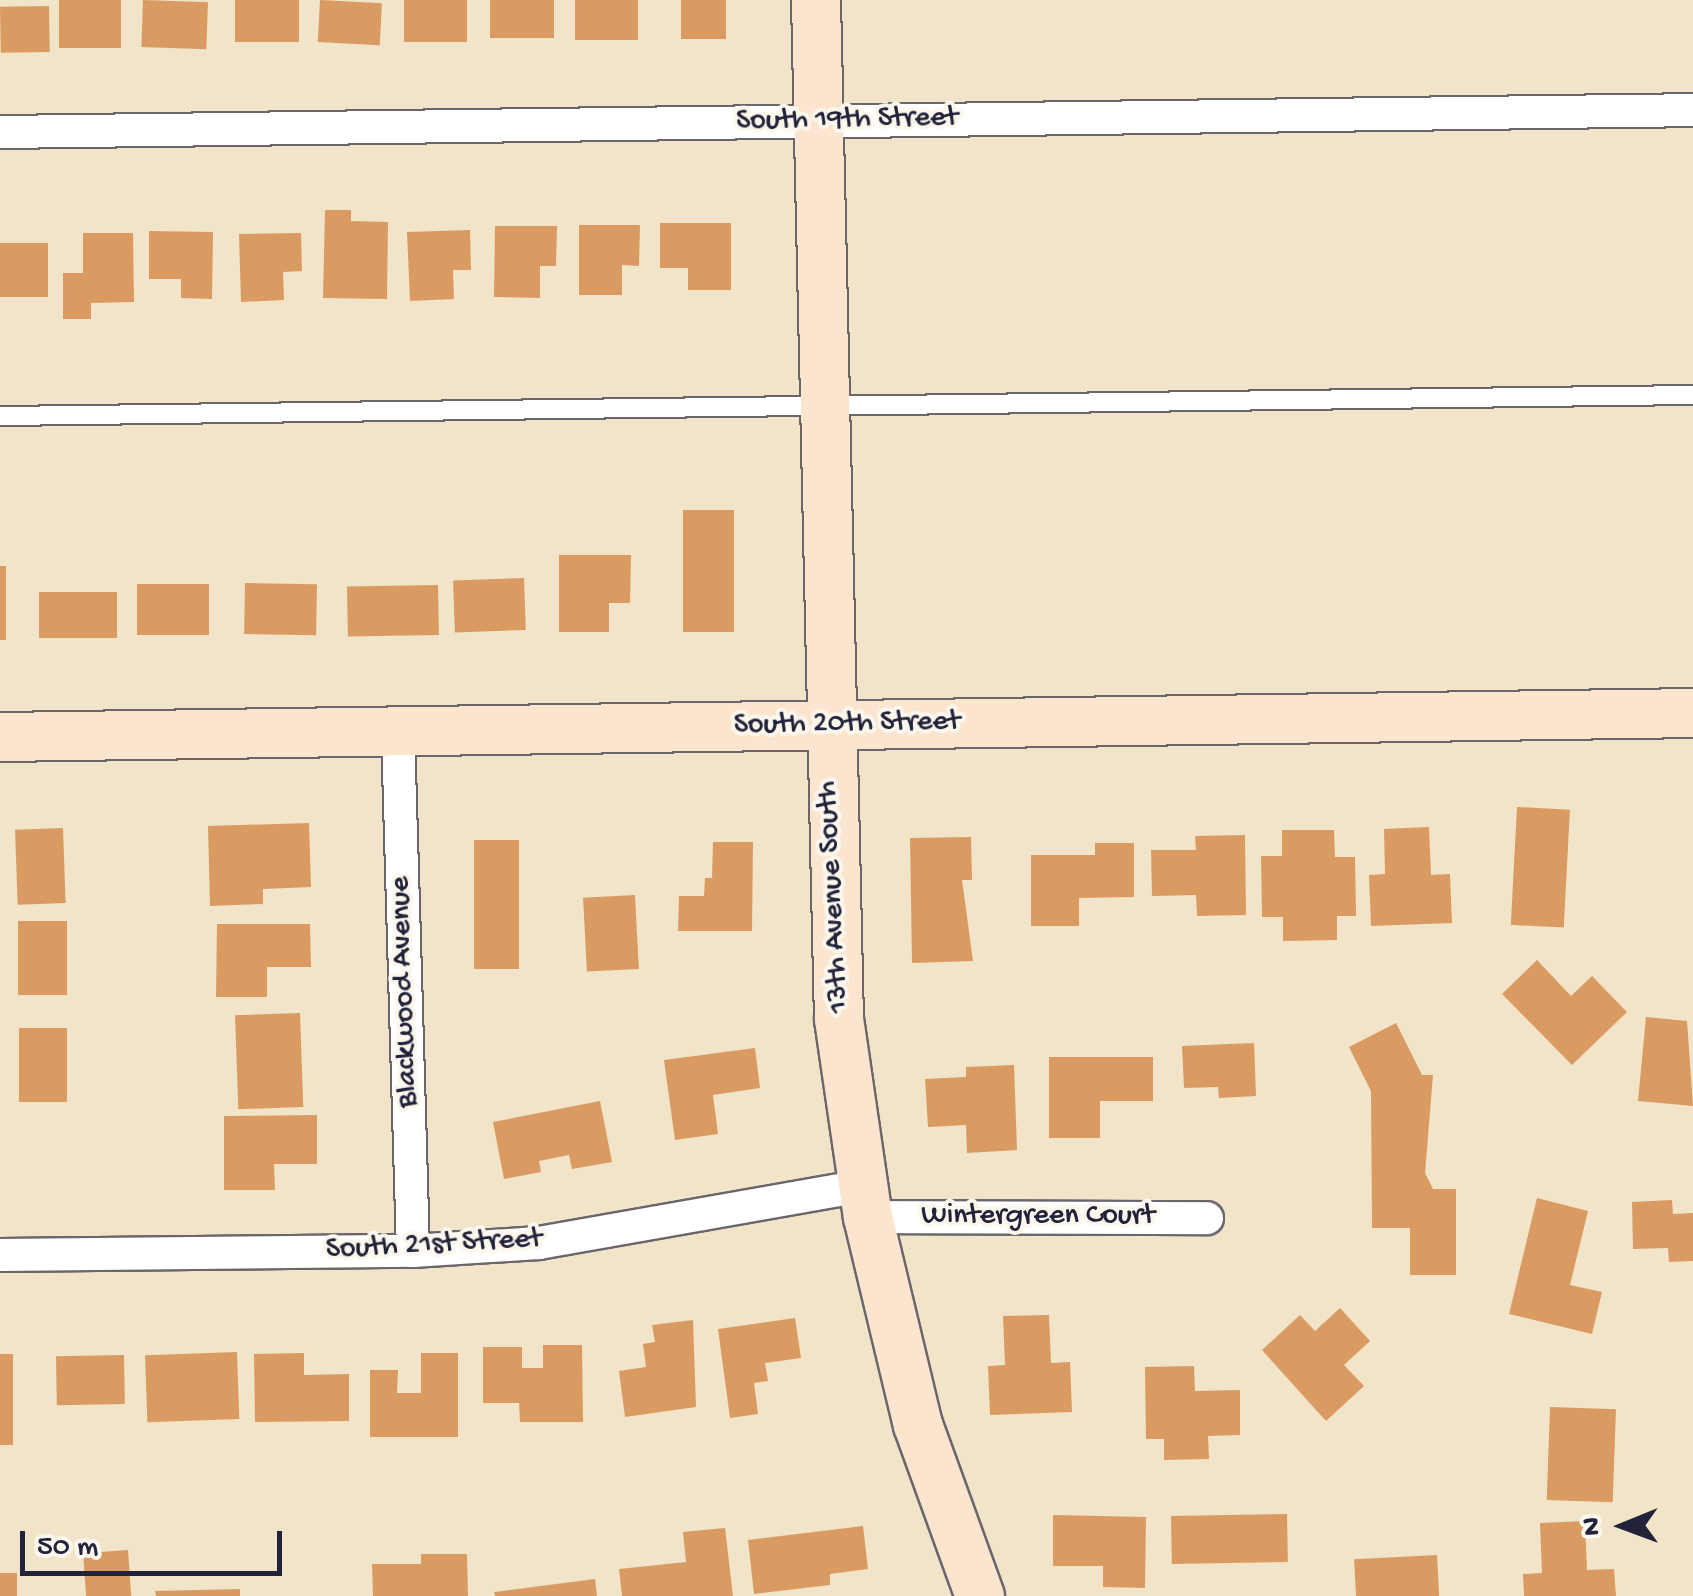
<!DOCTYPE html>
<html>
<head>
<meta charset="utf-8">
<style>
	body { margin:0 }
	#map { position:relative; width:1693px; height:1596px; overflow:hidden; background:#f1e4c8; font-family:"Gochi Hand",sans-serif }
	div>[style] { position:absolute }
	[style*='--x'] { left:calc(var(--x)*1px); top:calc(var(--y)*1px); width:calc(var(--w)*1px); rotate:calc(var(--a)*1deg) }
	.building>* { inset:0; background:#d99b62; transform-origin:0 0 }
	.roads { filter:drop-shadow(2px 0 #6a666c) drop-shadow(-2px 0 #6a666c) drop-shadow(0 2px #6a666c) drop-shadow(0 -2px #6a666c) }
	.lane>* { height:18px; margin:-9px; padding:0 9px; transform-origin:9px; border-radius:9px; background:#fff }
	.street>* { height:32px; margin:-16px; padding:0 16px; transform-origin:16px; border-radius:16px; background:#fff }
	.secondary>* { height:48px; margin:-24px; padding:0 24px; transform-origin:24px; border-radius:24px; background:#fce5cf }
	span { translate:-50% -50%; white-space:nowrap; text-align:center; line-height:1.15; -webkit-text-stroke:8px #fbf7ec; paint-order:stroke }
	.street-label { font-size:30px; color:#22223b }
	.north { position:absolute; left:1573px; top:1476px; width:100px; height:100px; -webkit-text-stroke:8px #fbf7ec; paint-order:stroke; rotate:269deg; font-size:28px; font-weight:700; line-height:40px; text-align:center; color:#22223b }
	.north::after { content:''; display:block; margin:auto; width:35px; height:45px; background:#22223b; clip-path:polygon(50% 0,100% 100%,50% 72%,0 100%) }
	.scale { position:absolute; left:20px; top:1531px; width:262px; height:45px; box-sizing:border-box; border:5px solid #22223b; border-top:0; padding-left:12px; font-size:30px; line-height:35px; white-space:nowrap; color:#22223b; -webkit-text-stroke:8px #fbf7ec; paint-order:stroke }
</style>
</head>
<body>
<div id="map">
	<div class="building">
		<div style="left:59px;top:0;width:62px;height:48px"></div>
		<div style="left:143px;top:0;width:65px;height:47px;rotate:2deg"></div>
		<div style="left:235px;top:0;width:64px;height:42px"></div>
		<div style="left:320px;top:0;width:62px;height:42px;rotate:3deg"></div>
		<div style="left:404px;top:0;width:63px;height:42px"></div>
		<div style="left:490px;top:0;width:64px;height:38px"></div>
		<div style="left:575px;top:0;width:63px;height:40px"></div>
		<div style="left:681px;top:0;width:45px;height:39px"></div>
		<div style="left:49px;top:6px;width:46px;height:49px;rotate:89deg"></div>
		<div style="clip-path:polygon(325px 210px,351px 210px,351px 221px,388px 222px,387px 299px,323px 298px)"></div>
		<div style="clip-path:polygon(660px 223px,731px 223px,731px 290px,688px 290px,688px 268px,660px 268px)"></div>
		<div style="clip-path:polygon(579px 225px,640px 225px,639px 266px,622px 265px,622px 295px,579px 295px)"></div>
		<div style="clip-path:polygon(495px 226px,557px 226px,556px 266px,540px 266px,540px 298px,494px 297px)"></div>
		<div style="clip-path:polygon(470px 230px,471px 270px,453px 270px,454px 299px,410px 301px,407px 232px)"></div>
		<div style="clip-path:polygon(149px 231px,213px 232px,212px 299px,181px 298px,181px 279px,149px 279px)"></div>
		<div style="clip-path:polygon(83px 233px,133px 233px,134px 302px,91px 303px,91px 319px,63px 319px,63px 273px,83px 273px)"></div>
		<div style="clip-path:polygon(301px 233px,302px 271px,283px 272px,284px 300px,241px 302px,239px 234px)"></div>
		<div style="left:0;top:243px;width:48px;height:54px"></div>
		<div style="left:683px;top:510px;width:51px;height:122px"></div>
		<div style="clip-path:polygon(559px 555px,631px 555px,630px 603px,609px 603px,609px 632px,559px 632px)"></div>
		<div style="left:0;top:566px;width:6px;height:74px"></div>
		<div style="left:524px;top:578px;width:52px;height:71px;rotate:88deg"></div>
		<div style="left:245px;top:583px;width:72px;height:51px;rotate:1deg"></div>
		<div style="left:209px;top:584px;width:51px;height:72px;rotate:90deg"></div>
		<div style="left:438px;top:585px;width:50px;height:91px;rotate:89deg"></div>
		<div style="left:39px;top:592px;width:78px;height:46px"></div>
		<div style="left:1517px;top:807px;width:53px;height:118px;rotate:3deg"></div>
		<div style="clip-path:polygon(309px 823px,311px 887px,263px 889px,263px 904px,210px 906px,208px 826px)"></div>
		<div style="clip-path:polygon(1429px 827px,1431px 875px,1450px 874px,1452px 923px,1371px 926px,1369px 875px,1385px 874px,1384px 829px)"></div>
		<div style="left:63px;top:828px;width:75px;height:48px;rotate:88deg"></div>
		<div style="clip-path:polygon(1282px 830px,1334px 830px,1335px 857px,1355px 857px,1356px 916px,1337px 916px,1337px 940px,1283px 941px,1283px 917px,1262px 917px,1261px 856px,1282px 856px)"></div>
		<div style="clip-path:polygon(1245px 835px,1246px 915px,1197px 916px,1196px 895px,1152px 896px,1151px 850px,1196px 850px,1195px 836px)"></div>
		<div style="clip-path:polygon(971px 837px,972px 880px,962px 880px,973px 961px,912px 963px,910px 838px)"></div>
		<div style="left:474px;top:840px;width:45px;height:129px"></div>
		<div style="clip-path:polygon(713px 842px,753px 842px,752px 931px,678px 931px,679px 896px,704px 896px,705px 878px,712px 878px)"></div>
		<div style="clip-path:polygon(1095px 843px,1134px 843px,1134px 897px,1079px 898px,1079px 926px,1031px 926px,1031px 855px,1095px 855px)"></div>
		<div style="left:635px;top:895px;width:74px;height:52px;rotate:87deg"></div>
		<div style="left:18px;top:921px;width:49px;height:74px"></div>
		<div style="clip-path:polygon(217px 924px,310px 924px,311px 967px,267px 967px,267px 997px,216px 997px)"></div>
		<div style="clip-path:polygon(1537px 960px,1571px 996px,1592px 976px,1627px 1012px,1572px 1065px,1502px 994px)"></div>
		<div style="left:300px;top:1013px;width:94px;height:65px;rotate:88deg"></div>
		<div style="clip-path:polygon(1646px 1017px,1687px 1021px,1693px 1106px,1638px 1101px)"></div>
		<div style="clip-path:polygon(1396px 1023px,1422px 1075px,1433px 1075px,1425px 1173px,1433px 1189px,1456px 1189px,1456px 1275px,1410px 1275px,1410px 1228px,1372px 1228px,1371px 1091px,1349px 1047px)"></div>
		<div style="left:19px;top:1028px;width:48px;height:74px"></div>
		<div style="clip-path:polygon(1254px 1043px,1256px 1096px,1219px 1098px,1218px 1087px,1184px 1088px,1182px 1046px)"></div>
		<div style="clip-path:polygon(755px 1048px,760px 1088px,713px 1095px,718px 1134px,675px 1140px,664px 1060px)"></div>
		<div style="clip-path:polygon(1049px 1057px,1153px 1057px,1153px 1101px,1100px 1101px,1100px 1138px,1049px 1138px)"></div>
		<div style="clip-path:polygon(1014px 1065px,1017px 1150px,967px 1153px,966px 1125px,928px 1127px,925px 1079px,966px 1077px,966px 1067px)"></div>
		<div style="clip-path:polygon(600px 1101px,612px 1162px,572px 1169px,569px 1155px,539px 1161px,541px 1172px,504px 1179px,493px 1122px)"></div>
		<div style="clip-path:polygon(317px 1115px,317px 1164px,274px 1164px,275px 1190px,224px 1190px,224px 1116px)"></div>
		<div style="clip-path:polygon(1537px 1198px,1588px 1211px,1570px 1285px,1602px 1292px,1592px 1334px,1509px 1314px)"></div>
		<div style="clip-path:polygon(1672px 1200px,1673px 1214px,1693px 1213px,1693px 1261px,1669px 1262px,1668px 1248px,1633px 1249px,1632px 1202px)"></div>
		<div style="clip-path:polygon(1340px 1308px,1370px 1341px,1344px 1365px,1364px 1386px,1326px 1421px,1262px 1350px,1300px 1315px,1315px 1331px)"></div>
		<div style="clip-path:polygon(1049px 1315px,1051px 1363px,1070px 1362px,1072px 1412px,990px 1415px,988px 1366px,1005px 1365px,1003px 1316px)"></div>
		<div style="clip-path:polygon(795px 1318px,801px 1358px,765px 1363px,768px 1381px,754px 1383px,758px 1414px,730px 1418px,718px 1329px)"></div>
		<div style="clip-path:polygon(693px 1320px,696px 1407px,625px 1417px,619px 1371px,646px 1367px,643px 1344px,655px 1342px,652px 1325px)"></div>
		<div style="clip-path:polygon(543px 1345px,582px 1345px,583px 1422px,520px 1422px,519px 1403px,483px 1403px,483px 1347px,522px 1347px,522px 1368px,543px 1368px)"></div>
		<div style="left:237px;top:1352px;width:67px;height:92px;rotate:88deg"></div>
		<div style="clip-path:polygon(304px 1353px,304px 1375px,349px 1374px,349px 1421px,255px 1422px,254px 1354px)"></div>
		<div style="clip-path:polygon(421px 1353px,458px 1353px,458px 1437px,370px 1437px,370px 1370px,398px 1370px,397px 1393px,421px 1393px)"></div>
		<div style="left:0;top:1354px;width:13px;height:91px"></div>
		<div style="left:124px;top:1355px;width:49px;height:68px;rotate:89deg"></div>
		<div style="clip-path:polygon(1194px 1366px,1195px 1391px,1240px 1390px,1240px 1435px,1208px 1436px,1209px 1459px,1164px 1460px,1164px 1439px,1146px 1439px,1145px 1367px)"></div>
		<div style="left:1550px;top:1407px;width:66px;height:93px;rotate:2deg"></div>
		<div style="left:1287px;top:1514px;width:48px;height:116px;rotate:89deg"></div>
		<div style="clip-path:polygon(1053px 1515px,1146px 1517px,1145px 1588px,1103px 1587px,1103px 1566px,1053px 1566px)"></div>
		<div style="clip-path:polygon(1585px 1521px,1587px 1570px,1614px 1569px,1616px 1596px,1524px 1596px,1523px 1574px,1542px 1573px,1540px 1523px)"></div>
		<div style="clip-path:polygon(863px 1526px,868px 1569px,830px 1574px,830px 1585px,754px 1594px,748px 1540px)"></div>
		<div style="clip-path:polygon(725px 1528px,733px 1596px,622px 1596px,619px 1569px,686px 1562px,683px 1532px)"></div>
		<div style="left:128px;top:1550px;width:46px;height:45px;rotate:86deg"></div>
		<div style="clip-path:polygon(421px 1554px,467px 1554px,468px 1596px,373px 1596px,372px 1564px,421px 1564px)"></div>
		<div style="left:1437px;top:1555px;width:41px;height:83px;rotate:87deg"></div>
		<div style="left:0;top:1573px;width:17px;height:23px"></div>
		<div style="clip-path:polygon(595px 1579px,597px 1596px,495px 1596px,494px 1592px)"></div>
		<div style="clip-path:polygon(240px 1589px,240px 1596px,156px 1596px,155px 1591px)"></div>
	</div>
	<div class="roads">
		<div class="lane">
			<div style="--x:0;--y:416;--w:1693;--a:-0.71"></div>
		</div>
		<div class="street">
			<div style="--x:0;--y:132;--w:1693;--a:-0.74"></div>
			<div style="--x:398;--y:733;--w:518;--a:88.34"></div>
			<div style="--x:868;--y:1217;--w:339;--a:0.2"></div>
			<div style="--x:0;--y:1255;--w:413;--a:-0.6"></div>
			<div style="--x:413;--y:1251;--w:126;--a:-3.6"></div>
			<div style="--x:539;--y:1243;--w:329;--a:-10"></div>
		</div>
		<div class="secondary">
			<div style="--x:816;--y:0;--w:1019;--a:88.71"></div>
			<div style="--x:839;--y:1019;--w:200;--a:81.7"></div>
			<div style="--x:868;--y:1217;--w:214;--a:76.5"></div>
			<div style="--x:918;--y:1425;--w:182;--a:70.1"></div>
			<div style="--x:0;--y:737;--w:1693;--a:-0.81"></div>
		</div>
	</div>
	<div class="street-label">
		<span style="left:847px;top:121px;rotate:-1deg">South 19th Street</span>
		<span style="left:847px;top:725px;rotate:-1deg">South 20th Street</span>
		<span style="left:835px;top:897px;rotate:-93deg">13th Avenue South</span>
		<span style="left:406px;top:992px;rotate:-92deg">Blackwood Avenue</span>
		<span style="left:1038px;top:1217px">Wintergreen Court</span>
		<span style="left:434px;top:1246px;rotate:-3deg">South 21st Street</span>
	</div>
	<div class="north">N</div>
	<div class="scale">50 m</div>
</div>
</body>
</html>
